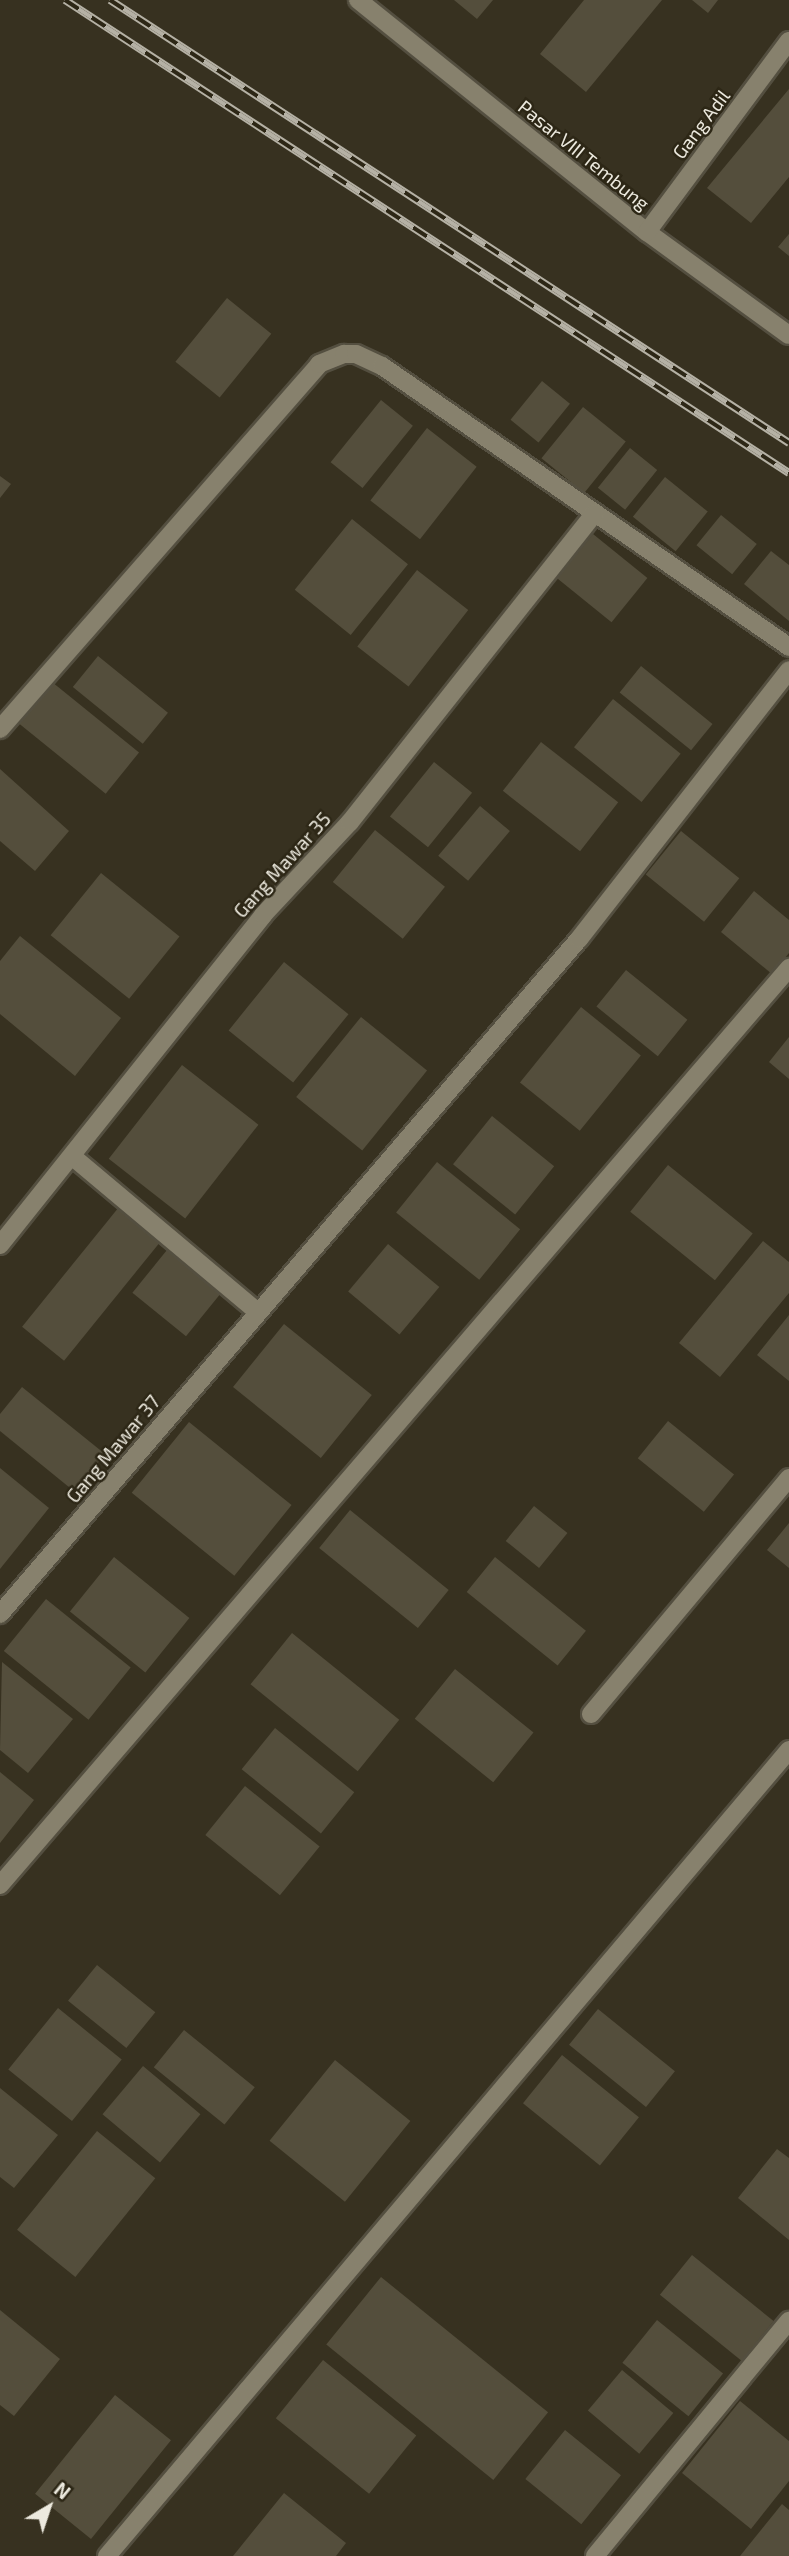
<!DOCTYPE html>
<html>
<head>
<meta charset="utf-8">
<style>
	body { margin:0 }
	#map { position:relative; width:789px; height:2556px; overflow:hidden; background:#373120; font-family:"Exo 2",sans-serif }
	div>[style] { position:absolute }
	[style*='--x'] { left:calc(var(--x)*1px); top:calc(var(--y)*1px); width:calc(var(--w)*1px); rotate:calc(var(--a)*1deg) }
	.building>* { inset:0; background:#544e3c; transform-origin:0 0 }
	.roads { filter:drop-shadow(2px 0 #544f40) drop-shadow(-2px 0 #544f40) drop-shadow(0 2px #544f40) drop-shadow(0 -2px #544f40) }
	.street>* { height:18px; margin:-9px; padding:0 9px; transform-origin:9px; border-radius:9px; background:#87816d }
	.rail>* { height:8px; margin-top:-4px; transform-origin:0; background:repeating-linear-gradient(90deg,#2d2716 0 16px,#b5b1a5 0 32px); box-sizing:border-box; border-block:2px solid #b5b1a5 }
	span { translate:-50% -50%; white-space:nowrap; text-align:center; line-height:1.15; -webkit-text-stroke:5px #2d2716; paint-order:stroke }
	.street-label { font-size:19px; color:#ece9de }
	.north { position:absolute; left:14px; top:2472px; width:70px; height:70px; -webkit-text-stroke:5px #2d2716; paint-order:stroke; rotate:39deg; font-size:19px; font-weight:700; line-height:28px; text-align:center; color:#ece9de }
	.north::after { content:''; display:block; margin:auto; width:24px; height:32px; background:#ece9de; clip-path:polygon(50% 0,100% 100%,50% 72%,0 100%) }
</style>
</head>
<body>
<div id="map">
	<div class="building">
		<div style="clip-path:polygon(454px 0,493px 0,477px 19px)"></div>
		<div style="clip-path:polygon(584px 0,662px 0,586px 92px,540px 54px)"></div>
		<div style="clip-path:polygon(692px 0,718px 0,708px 13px)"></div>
		<div style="clip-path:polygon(789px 89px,789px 177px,751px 223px,707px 188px)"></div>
		<div style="clip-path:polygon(789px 234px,789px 256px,778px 247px)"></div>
		<div style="left:227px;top:298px;width:57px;height:82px;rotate:39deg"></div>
		<div style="left:542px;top:381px;width:36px;height:50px;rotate:39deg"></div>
		<div style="left:381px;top:400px;width:41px;height:80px;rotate:39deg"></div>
		<div style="left:583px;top:407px;width:55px;height:66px;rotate:39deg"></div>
		<div style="left:427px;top:428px;width:63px;height:92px;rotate:38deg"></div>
		<div style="left:630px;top:448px;width:35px;height:51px;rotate:39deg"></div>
		<div style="clip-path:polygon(0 476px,11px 484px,0 498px)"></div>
		<div style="left:665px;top:477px;width:55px;height:51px;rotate:39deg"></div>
		<div style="left:721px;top:515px;width:46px;height:39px;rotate:39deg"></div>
		<div style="left:352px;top:519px;width:72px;height:91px;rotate:39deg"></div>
		<div style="left:593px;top:534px;width:70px;height:57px;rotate:39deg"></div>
		<div style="clip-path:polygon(771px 551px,789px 565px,789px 621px,744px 584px)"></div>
		<div style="left:417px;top:570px;width:65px;height:97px;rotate:38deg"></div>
		<div style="left:98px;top:656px;width:90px;height:40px;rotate:39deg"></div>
		<div style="left:641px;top:666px;width:92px;height:34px;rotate:39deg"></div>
		<div style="left:52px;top:682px;width:112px;height:53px;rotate:39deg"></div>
		<div style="left:613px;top:699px;width:87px;height:62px;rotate:39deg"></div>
		<div style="left:541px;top:742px;width:98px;height:62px;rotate:38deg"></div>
		<div style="left:434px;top:762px;width:49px;height:70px;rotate:39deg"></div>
		<div style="clip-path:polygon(0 769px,69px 831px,35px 871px,0 841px)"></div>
		<div style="left:480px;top:806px;width:39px;height:65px;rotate:40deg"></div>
		<div style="left:375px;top:830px;width:90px;height:67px;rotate:39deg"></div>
		<div style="left:681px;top:831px;width:75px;height:56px;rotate:39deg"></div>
		<div style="left:101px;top:873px;width:101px;height:80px;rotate:39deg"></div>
		<div style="clip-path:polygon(754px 891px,789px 920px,789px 953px,772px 974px,721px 932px)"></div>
		<div style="clip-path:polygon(20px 936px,121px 1018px,75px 1076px,0 1014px,0 961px)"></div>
		<div style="left:284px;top:962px;width:83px;height:88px;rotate:39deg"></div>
		<div style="left:626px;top:970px;width:79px;height:47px;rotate:39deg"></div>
		<div style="left:581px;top:1007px;width:77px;height:97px;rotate:39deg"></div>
		<div style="left:361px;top:1017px;width:85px;height:103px;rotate:39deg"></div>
		<div style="clip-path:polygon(789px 1037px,789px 1079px,769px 1062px)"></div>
		<div style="left:182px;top:1065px;width:97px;height:119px;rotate:38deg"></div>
		<div style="left:492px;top:1116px;width:80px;height:62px;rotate:39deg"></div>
		<div style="left:437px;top:1162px;width:107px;height:65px;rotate:39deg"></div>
		<div style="left:668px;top:1165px;width:109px;height:60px;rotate:39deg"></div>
		<div style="left:119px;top:1207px;width:54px;height:154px;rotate:39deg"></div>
		<div style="clip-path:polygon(763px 1241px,789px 1262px,789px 1293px,720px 1377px,679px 1343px)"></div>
		<div style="left:388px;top:1244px;width:67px;height:62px;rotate:40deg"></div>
		<div style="left:167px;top:1250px;width:69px;height:55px;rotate:39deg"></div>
		<div style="clip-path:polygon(789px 1315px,789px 1381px,757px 1355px)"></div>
		<div style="left:284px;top:1324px;width:113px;height:81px;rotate:39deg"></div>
		<div style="clip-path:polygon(22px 1387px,105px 1454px,75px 1492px,0 1431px,0 1414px)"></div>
		<div style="left:668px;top:1421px;width:85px;height:48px;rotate:39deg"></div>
		<div style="left:189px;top:1422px;width:132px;height:91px;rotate:39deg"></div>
		<div style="clip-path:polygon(0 1468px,49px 1508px,0 1569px)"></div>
		<div style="left:534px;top:1506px;width:43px;height:45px;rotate:39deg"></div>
		<div style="left:350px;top:1510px;width:127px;height:49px;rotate:39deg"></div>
		<div style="clip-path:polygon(789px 1523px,789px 1568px,767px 1550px)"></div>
		<div style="left:114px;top:1557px;width:97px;height:70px;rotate:39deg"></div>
		<div style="left:495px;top:1557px;width:117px;height:45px;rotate:39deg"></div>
		<div style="left:46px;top:1599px;width:109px;height:67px;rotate:39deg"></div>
		<div style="left:292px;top:1633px;width:138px;height:66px;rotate:39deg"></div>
		<div style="clip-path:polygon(2px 1662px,73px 1719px,28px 1773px,0 1750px)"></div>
		<div style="left:455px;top:1669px;width:101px;height:64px;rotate:39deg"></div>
		<div style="left:275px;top:1728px;width:102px;height:53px;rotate:39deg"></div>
		<div style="clip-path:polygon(0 1772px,34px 1800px,0 1843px)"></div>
		<div style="left:245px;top:1786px;width:96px;height:63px;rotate:39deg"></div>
		<div style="left:97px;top:1965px;width:75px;height:46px;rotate:39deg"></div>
		<div style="left:58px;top:2008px;width:82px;height:79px;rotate:39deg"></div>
		<div style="left:598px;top:2009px;width:99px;height:46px;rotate:39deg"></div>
		<div style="left:184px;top:2030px;width:91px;height:48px;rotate:39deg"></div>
		<div style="left:562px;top:2055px;width:99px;height:62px;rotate:39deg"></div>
		<div style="left:335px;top:2060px;width:97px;height:104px;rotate:39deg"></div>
		<div style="left:143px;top:2066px;width:75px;height:63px;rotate:40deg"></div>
		<div style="clip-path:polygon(0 2088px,58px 2135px,14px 2188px,0 2177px)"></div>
		<div style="left:97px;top:2131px;width:75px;height:127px;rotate:39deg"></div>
		<div style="clip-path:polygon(777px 2149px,789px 2158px,789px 2240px,738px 2198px)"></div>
		<div style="left:692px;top:2255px;width:105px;height:51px;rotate:39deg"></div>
		<div style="left:381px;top:2277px;width:215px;height:87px;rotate:39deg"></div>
		<div style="clip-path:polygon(0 2310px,60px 2359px,14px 2416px,0 2405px)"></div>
		<div style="left:657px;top:2320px;width:85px;height:55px;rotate:39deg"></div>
		<div style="left:323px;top:2360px;width:120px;height:75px;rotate:39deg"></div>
		<div style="left:622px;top:2370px;width:67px;height:53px;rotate:40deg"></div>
		<div style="left:115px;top:2395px;width:72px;height:127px;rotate:39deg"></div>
		<div style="clip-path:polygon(740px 2401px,789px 2441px,789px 2481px,751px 2529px,682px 2473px)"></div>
		<div style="left:565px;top:2430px;width:72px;height:63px;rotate:39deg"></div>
		<div style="clip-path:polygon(284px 2493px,346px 2543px,336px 2556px,233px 2556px)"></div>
		<div style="clip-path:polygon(782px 2504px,789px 2510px,789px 2556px,740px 2556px)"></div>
	</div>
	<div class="roads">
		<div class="street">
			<div style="--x:358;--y:0;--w:371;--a:38.8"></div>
			<div style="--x:647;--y:232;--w:175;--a:36"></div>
			<div style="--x:647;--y:232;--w:238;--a:-53.4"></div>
			<div style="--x:0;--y:729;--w:485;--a:-48.8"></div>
			<div style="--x:319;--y:364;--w:27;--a:-22"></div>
			<div style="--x:344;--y:354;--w:12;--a:0"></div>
			<div style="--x:356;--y:354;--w:29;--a:25"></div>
			<div style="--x:382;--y:366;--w:495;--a:34.6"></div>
			<div style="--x:73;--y:1157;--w:241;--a:40"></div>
			<div style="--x:0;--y:1245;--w:422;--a:-51.4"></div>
			<div style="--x:263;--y:915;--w:127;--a:-46.9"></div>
			<div style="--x:350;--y:822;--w:394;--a:-51.6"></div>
			<div style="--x:0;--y:1614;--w:889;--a:-49.38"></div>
			<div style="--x:579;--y:939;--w:341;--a:-52"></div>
			<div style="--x:591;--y:1714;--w:308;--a:-50"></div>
			<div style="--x:0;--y:1885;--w:1210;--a:-49.29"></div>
			<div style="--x:107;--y:2556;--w:1056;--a:-49.76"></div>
			<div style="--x:595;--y:2556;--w:305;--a:-50.5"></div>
		</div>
	</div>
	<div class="rail">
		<div style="--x:65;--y:0;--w:865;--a:33.16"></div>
		<div style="--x:110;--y:0;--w:811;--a:33.12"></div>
	</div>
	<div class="street-label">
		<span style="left:701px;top:124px;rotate:-53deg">Gang Adil</span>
		<span style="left:584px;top:155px;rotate:39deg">Pasar VIII Tembung</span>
		<span style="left:282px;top:865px;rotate:-48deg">Gang Mawar 35</span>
		<span style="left:113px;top:1449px;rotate:-50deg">Gang Mawar 37</span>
	</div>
	<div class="north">N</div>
</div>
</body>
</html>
